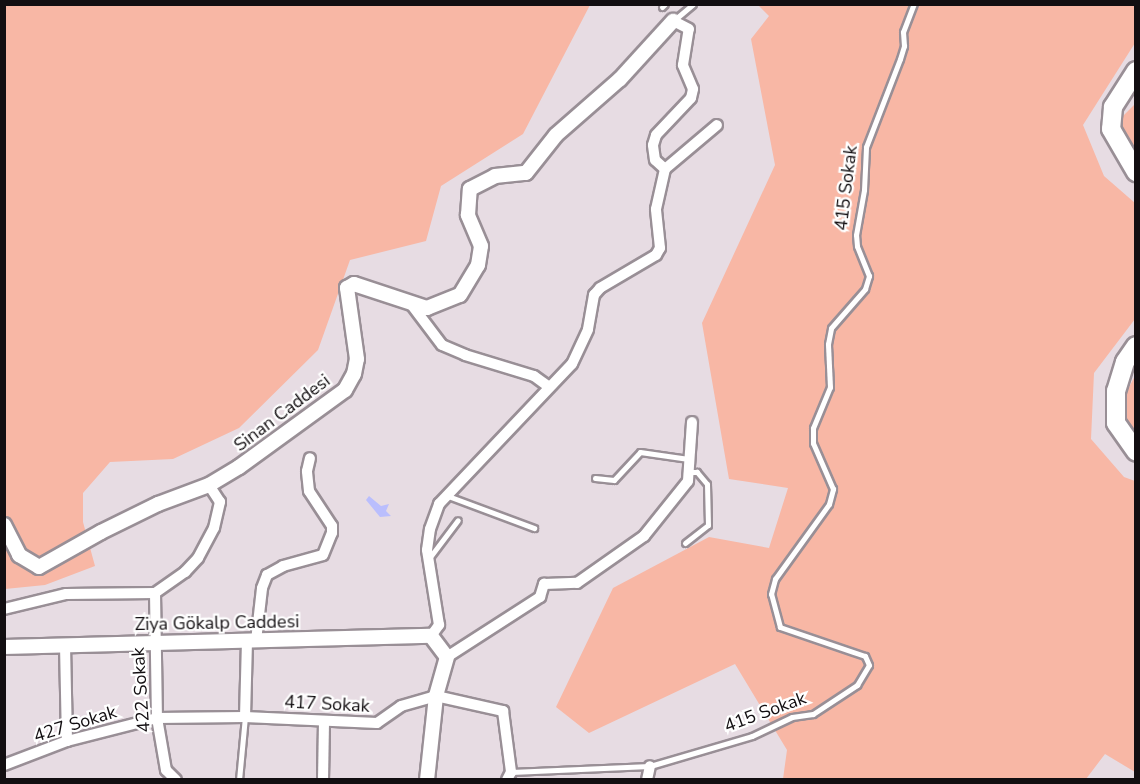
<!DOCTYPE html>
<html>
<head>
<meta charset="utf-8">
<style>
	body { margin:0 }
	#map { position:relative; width:1140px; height:784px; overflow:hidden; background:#e7dce3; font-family:"Nunito Sans",sans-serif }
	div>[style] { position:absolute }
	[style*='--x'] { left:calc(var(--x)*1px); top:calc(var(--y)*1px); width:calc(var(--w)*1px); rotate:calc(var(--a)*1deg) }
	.green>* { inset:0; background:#f8b7a5 }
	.water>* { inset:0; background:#babefd }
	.roads { filter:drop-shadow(2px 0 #998f96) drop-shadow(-2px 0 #998f96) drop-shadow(0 2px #998f96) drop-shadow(0 -2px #998f96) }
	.service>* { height:5px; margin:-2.5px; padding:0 2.5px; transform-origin:2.5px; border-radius:2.5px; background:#fff }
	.minor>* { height:10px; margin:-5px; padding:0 5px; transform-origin:5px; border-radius:5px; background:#fff }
	.tertiary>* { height:14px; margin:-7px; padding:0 7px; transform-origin:7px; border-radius:7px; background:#fff }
	.trunk>* { height:18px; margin:-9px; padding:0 9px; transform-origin:9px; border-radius:9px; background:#fff }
	span { translate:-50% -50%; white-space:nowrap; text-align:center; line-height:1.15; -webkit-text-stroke:4.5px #fff; paint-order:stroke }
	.street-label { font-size:18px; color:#120e11 }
	.frame { position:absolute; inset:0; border:6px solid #120e11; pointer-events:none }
</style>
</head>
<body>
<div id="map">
	<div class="green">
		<div style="clip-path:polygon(5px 5px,590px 5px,523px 134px,441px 186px,426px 241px,350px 260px,318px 350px,239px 428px,173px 459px,110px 462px,83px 493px,83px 522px,95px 566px,45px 585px,5px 589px)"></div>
		<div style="clip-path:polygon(758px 5px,1135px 5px,1135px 43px,1083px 125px,1104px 176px,1135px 203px,1135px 319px,1094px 373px,1091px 439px,1124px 477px,1135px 481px,1135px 772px,1105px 754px,1086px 779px,783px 779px,787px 750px,735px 664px,589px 733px,556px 707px,613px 588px,709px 537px,769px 548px,788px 488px,729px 479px,702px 323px,775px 165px,751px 39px,769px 16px)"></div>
		<div style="clip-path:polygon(1135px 104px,1135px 165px,1123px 147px,1122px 117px)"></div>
		<div style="clip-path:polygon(1135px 376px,1135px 441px,1127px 429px,1122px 400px)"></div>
	</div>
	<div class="water">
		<div style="clip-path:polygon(369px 496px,381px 506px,389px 504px,386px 511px,391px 516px,380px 517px,366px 500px)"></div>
	</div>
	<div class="roads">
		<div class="service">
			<div style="--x:662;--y:7;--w:4;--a:-45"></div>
			<div style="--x:673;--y:21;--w:26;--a:-40"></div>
			<div style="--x:595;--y:478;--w:19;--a:6"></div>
			<div style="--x:614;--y:480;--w:38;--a:-47"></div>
			<div style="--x:640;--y:452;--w:49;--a:8.1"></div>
			<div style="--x:448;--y:496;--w:92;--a:20.4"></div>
			<div style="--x:685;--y:543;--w:29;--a:-38"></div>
			<div style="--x:708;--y:525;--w:41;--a:-91.4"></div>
			<div style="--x:707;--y:484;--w:16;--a:-130"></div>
			<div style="--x:697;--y:472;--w:8;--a:180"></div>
			<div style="--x:430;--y:557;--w:46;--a:-52.9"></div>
			<div style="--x:511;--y:772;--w:139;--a:-2.5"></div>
			<div style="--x:650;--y:766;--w:106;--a:-16.4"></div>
			<div style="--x:752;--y:736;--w:44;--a:-25.4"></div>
			<div style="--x:792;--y:717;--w:21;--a:-8"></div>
			<div style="--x:813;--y:714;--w:53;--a:-33.4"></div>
			<div style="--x:857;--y:685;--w:23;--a:-59"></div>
			<div style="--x:869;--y:665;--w:10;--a:-114"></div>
			<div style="--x:865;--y:656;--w:90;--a:-161.2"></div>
			<div style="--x:780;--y:627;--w:34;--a:-105"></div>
			<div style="--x:771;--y:594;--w:16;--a:-75"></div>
			<div style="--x:775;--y:579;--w:92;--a:-54.2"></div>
			<div style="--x:829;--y:504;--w:16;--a:-75"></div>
			<div style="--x:833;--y:489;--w:50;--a:-113.5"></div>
			<div style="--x:813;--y:443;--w:15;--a:-90"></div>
			<div style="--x:813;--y:428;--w:44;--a:-67.5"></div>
			<div style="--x:830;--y:387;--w:43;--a:-92.7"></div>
			<div style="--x:828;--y:344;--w:16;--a:-79"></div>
			<div style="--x:831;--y:328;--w:52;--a:-48.9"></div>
			<div style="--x:865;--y:289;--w:14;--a:-73"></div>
			<div style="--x:869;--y:276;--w:32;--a:-112"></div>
			<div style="--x:857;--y:246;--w:11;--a:-95"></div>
			<div style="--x:856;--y:235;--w:46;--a:-79.9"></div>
			<div style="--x:864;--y:190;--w:43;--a:-87.3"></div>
			<div style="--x:866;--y:147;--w:94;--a:-68.9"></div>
			<div style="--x:900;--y:59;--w:14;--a:-73"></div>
			<div style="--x:904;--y:46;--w:14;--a:-94"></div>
			<div style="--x:903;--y:32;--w:30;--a:-69"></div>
			<div style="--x:239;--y:780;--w:63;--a:-84.6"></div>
		</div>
		<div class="minor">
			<div style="--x:665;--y:169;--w:13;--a:-138"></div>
			<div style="--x:655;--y:160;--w:15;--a:-98"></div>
			<div style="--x:653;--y:145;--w:10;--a:-73"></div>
			<div style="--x:656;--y:135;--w:51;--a:-46.6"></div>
			<div style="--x:691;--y:98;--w:9;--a:-77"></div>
			<div style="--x:693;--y:89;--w:26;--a:-113"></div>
			<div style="--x:683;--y:65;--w:36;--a:-81"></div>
			<div style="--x:689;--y:29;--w:18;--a:-153"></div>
			<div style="--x:411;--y:304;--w:51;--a:52.9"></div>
			<div style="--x:442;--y:345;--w:25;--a:23"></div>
			<div style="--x:465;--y:355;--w:72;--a:16.9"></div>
			<div style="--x:534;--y:376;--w:19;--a:36"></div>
			<div style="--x:155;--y:593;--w:125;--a:89.1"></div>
			<div style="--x:157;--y:718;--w:53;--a:80.2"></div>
			<div style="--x:166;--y:770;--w:14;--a:45"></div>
			<div style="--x:4;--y:609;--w:64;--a:-13.6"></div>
			<div style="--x:66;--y:594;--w:89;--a:-0.6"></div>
			<div style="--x:155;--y:593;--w:37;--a:-35"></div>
			<div style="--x:185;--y:572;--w:19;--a:-47"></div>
			<div style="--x:198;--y:558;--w:34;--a:-62"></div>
			<div style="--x:214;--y:528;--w:27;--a:-77"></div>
			<div style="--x:220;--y:502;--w:20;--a:-123"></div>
			<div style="--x:431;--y:636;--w:14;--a:-54"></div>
			<div style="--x:439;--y:625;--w:76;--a:-99.1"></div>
			<div style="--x:427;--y:550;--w:21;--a:-82"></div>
			<div style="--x:430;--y:529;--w:27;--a:-70"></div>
			<div style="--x:439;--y:504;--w:193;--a:-46.5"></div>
			<div style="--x:572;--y:364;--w:38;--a:-65"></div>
			<div style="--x:588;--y:329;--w:35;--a:-80"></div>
			<div style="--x:594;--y:295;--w:9;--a:-49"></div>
			<div style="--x:600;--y:288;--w:65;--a:-30.5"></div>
			<div style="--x:656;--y:255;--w:8;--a:-60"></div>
			<div style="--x:660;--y:248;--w:39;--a:-96"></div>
			<div style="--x:656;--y:209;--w:41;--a:-77.3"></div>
			<div style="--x:665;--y:169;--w:68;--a:-40.2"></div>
			<div style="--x:256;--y:641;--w:53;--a:-83.5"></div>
			<div style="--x:262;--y:588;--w:14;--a:-69"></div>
			<div style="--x:267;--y:575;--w:18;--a:-29"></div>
			<div style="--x:283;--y:566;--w:41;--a:-15.4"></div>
			<div style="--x:323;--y:555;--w:24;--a:-68"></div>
			<div style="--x:332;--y:533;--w:7;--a:-90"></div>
			<div style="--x:332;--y:526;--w:42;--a:-123.3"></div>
			<div style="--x:309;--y:491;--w:20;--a:-96"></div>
			<div style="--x:307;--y:471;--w:13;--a:-77"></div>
			<div style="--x:65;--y:645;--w:96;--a:88.8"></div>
			<div style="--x:447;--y:657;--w:111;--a:-32.8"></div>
			<div style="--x:540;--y:597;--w:14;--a:-73"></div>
			<div style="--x:544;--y:584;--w:33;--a:-2"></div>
			<div style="--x:577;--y:583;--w:82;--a:-35"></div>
			<div style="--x:644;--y:536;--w:70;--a:-51.3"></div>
			<div style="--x:688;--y:481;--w:59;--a:-86.1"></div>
			<div style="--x:245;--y:717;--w:75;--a:-88.5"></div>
			<div style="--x:4;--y:765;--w:67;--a:-20.9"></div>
			<div style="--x:67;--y:741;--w:93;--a:-14.3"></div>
			<div style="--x:157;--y:718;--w:88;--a:-0.7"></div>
			<div style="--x:245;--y:717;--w:132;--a:2.6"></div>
			<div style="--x:377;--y:723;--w:29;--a:-35"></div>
			<div style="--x:401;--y:706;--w:36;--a:-16"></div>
			<div style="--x:436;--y:696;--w:69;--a:12.6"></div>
			<div style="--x:503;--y:711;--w:62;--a:82.5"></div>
			<div style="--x:511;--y:772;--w:9;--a:117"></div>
			<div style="--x:323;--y:780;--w:59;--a:-89"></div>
			<div style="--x:647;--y:780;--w:14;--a:-78"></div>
		</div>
		<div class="tertiary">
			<div style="--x:4;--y:525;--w:34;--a:63"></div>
			<div style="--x:19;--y:555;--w:23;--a:31"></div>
			<div style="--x:39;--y:567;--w:71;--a:-29.4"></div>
			<div style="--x:101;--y:532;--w:64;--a:-26.2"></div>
			<div style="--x:158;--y:504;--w:54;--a:-20.4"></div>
			<div style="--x:209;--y:485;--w:35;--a:-31"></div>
			<div style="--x:239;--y:467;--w:131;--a:-36"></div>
			<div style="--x:345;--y:390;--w:18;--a:-61"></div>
			<div style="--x:354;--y:374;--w:15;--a:-79"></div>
			<div style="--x:357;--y:359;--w:72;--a:-98"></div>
			<div style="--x:347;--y:288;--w:8;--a:-30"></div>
			<div style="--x:354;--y:284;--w:77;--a:18.2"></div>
			<div style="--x:427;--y:308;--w:35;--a:-22"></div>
			<div style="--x:460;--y:295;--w:35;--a:-59"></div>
			<div style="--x:478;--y:265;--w:19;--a:-81"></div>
			<div style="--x:481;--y:246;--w:34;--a:-113"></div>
			<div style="--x:468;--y:215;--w:26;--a:-86"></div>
			<div style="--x:470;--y:189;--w:28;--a:-27"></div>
			<div style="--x:495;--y:176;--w:31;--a:-6"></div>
			<div style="--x:526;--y:173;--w:48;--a:-51.7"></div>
			<div style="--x:556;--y:135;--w:85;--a:-41.2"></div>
			<div style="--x:620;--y:79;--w:79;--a:-47.6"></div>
			<div style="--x:4;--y:647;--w:427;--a:-1.5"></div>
			<div style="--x:431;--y:636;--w:26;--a:53"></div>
			<div style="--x:447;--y:657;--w:41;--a:105.8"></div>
			<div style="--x:436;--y:696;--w:84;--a:96.1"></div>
		</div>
		<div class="trunk">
			<div style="--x:1136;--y:71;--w:43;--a:122.6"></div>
			<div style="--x:1113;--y:107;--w:22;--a:95"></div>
			<div style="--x:1111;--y:129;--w:50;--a:59.8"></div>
			<div style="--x:1136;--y:346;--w:19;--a:125"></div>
			<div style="--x:1125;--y:362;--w:30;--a:107"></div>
			<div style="--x:1116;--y:391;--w:32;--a:90"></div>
			<div style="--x:1116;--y:423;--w:35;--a:55"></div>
		</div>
	</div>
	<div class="street-label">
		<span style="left:846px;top:188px;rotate:-83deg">415 Sokak</span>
		<span style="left:282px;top:413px;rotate:-37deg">Sinan Caddesi</span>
		<span style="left:217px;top:623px;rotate:-1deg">Ziya Gökalp Caddesi</span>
		<span style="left:141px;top:690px;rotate:-94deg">422 Sokak</span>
		<span style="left:327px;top:704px;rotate:3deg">417 Sokak</span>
		<span style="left:765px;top:712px;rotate:-20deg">415 Sokak</span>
		<span style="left:75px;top:724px;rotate:-17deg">427 Sokak</span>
	</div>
	<div class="frame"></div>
</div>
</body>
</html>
